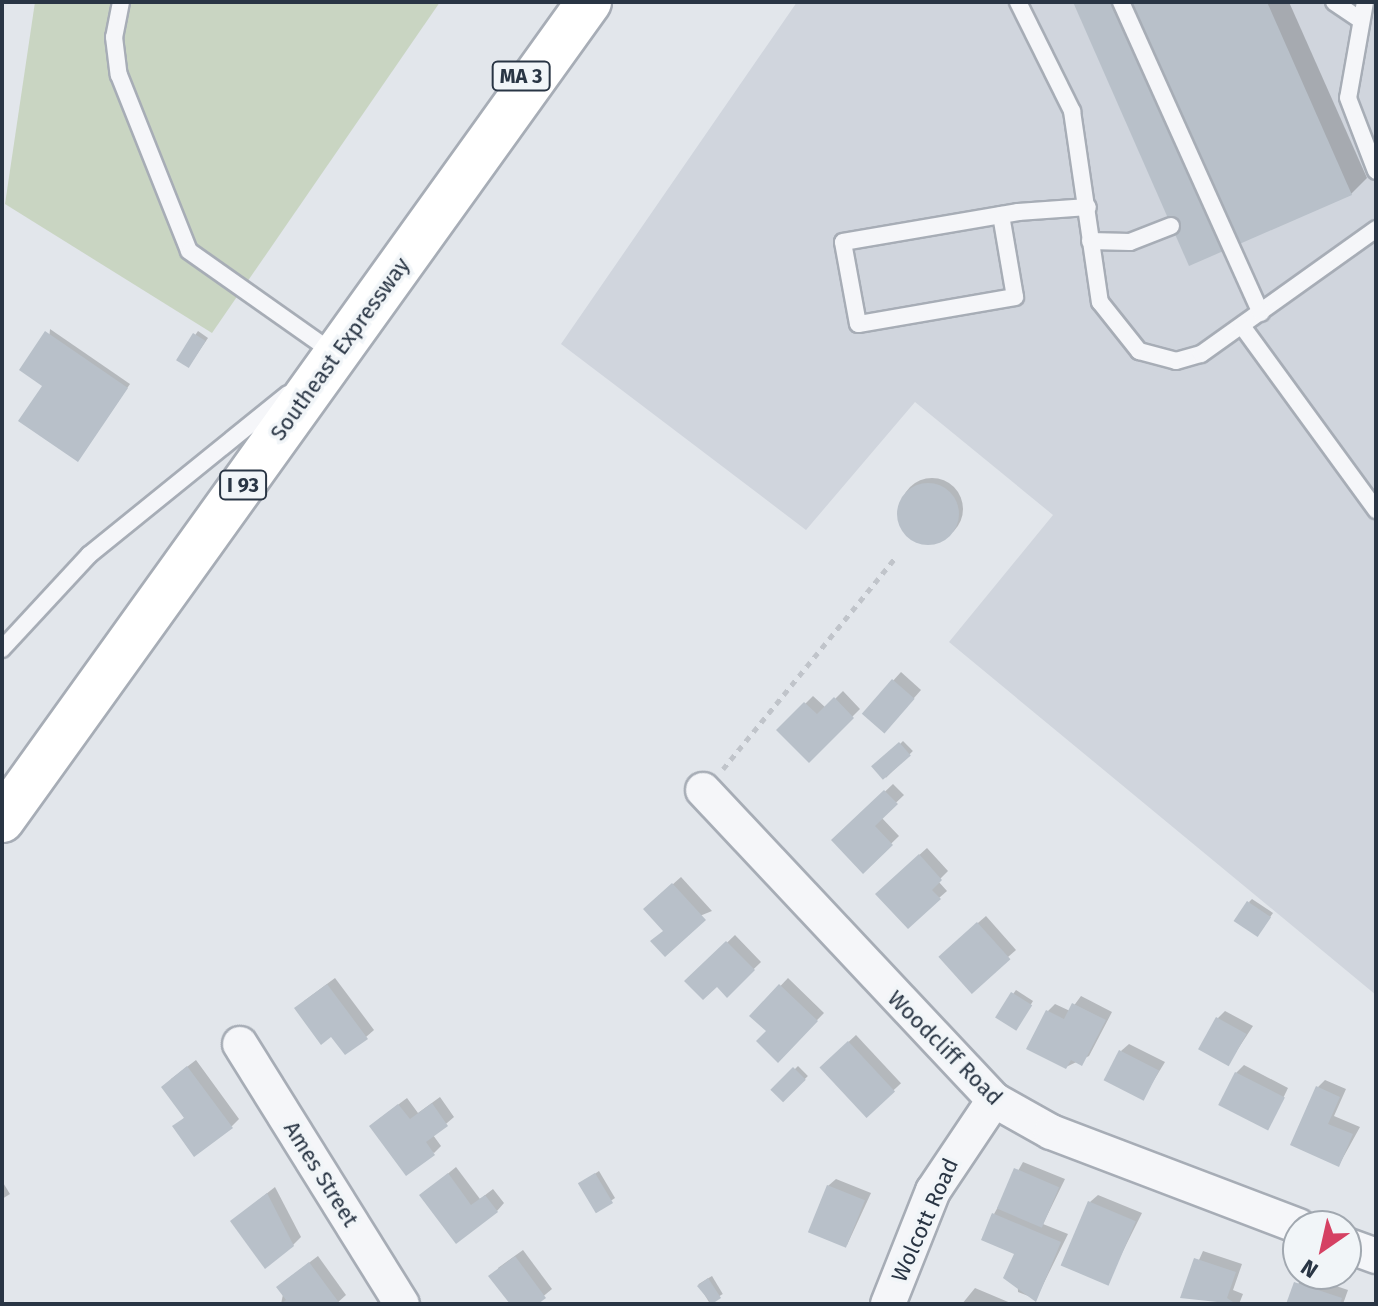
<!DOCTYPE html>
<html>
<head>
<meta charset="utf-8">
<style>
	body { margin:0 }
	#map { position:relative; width:1378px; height:1306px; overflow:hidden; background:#e2e6eb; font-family:"Fira Sans",sans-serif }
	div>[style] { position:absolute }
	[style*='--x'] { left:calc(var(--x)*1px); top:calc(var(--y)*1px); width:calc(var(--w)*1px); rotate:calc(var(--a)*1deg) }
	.built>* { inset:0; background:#d0d5dd }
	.green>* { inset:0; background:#c9d5c2 }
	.shadow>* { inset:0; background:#0003; transform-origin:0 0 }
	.round { border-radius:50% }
	.building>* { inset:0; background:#b8c0c9; transform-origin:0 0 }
	.path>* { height:5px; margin-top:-2.5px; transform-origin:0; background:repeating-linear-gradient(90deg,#c0c4ca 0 6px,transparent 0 12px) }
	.roads { filter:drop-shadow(2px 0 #a7adb6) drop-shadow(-2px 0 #a7adb6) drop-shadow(0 2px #a7adb6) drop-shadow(0 -2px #a7adb6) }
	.service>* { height:16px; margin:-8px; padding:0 8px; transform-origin:8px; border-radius:8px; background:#f5f6f9 }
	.minor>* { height:34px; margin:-17px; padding:0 17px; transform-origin:17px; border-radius:17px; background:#f5f6f9 }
	.motorway>* { height:44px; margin:-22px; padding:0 22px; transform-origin:22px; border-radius:22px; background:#fff }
	span { translate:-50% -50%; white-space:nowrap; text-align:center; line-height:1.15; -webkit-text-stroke:7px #f1f5f8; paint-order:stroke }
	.shield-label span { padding:2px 6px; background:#f1f5f8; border:2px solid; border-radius:6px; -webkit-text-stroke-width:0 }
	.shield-label { font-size:20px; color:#293544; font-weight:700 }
	.street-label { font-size:22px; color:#293544 }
	.frame { position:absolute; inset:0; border:4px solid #293544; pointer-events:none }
	.north { position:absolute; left:1282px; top:1210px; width:80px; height:80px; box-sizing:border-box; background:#f1f5f8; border:2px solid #a1a8b0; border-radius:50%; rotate:214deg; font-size:22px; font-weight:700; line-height:32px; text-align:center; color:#293544 }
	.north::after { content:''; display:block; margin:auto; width:28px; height:36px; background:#d54163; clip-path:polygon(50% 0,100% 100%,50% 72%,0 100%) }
</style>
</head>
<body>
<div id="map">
	<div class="built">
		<div style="clip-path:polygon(797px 2px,1376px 2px,1376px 995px,949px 642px,1053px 515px,915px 402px,806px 530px,561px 344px)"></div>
	</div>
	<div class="green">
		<div style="clip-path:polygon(35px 2px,440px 2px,212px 333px,5px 204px)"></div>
	</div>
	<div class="shadow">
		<div style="clip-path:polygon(1075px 2px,1289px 2px,1367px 178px,1351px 194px)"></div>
		<div style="clip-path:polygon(50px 329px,130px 384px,81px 456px,45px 385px)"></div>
		<div style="clip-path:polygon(198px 331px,208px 338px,191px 363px,178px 360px)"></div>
		<div class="round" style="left:901px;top:478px;width:62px;height:62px"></div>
		<div style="clip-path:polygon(901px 672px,921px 690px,892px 723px,864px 713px)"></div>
		<div style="clip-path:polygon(843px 691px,860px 709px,809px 760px,779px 730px,813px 696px,826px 708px)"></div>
		<div style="left:903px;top:741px;width:14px;height:38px;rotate:45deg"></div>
		<div style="clip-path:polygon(893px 784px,904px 795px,881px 817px,899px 836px,863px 871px,834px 840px)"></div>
		<div style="clip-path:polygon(927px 848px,948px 871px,938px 881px,947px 891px,939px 898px,885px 886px)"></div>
		<div style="clip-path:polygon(681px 877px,712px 911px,665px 930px,653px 902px)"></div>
		<div style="clip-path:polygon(1252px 899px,1273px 913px,1260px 931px,1249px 902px)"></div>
		<div style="clip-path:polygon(986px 916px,1016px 950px,1008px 957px,948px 949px)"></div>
		<div style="clip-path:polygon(735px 935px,761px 962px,727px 995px,717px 984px,687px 981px)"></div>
		<div style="clip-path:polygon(335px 978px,374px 1030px,366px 1037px,304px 1001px)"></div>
		<div style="clip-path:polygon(788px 978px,824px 1013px,778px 1060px,769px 1031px,752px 1016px)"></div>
		<div style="clip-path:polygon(1016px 990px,1033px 1001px,1018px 1025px,997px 1016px)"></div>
		<div style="clip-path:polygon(1081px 996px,1112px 1012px,1089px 1056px,1066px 1067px,1048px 1011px,1055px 1004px,1070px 1011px)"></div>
		<div style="clip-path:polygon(1225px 1011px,1253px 1026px,1228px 1064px,1218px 1018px)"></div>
		<div style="left:856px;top:1035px;width:66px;height:47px;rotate:47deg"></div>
		<div style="clip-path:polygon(1129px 1044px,1165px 1062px,1143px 1098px,1121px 1051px)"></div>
		<div style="clip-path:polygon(196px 1060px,239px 1119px,232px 1126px,175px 1127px,185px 1117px,171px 1079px)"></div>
		<div style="clip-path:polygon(1244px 1065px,1288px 1088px,1268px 1129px,1236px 1073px)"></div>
		<div style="left:798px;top:1066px;width:14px;height:34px;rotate:45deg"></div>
		<div style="clip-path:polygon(1325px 1080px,1346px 1089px,1334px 1116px,1360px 1127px,1339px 1165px,1318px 1087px)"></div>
		<div style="clip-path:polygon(440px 1097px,454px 1117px,433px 1135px,441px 1146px,434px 1153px,379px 1119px,407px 1098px,418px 1113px)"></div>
		<div style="clip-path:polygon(1023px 1162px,1065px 1179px,1043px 1224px,1068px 1234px,1036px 1299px,1018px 1292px,1016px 1253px,994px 1214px)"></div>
		<div style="clip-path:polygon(456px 1167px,480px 1199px,493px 1189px,504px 1203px,497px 1211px,422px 1195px)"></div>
		<div style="clip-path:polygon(599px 1171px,615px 1198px,597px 1210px,584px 1181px)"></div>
		<div style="clip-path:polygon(836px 1179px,871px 1193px,847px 1245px,828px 1186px)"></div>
		<div style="clip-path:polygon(2px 1181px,10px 1194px,2px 1199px)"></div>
		<div style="clip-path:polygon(275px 1187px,301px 1237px,293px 1245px,232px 1221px)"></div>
		<div style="clip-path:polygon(1098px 1195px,1142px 1213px,1107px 1283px,1090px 1202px)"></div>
		<div style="clip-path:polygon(523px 1250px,552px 1289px,534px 1304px,512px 1304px,498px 1268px)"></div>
		<div style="clip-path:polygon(1203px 1251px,1242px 1264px,1233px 1290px,1243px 1294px,1239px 1304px,1183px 1296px)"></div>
		<div style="clip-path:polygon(318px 1256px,346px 1295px,336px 1304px,281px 1304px,286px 1280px)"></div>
		<div style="clip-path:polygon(1303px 1275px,1348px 1290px,1343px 1304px,1288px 1304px)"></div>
		<div style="left:712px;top:1276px;width:21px;height:16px;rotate:59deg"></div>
		<div style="clip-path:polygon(975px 1288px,1013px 1304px,962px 1304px)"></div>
	</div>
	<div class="building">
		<div style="clip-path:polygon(1073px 2px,1267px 2px,1352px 195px,1189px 266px)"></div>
		<div style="clip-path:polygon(45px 331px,128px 388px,78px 462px,18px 421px,42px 386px,19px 370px)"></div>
		<div style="left:193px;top:333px;width:15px;height:32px;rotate:32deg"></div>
		<div class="round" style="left:897px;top:483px;width:62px;height:62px"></div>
		<div style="left:892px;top:679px;width:30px;height:46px;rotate:41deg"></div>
		<div style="clip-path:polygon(834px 697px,854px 718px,809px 763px,776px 730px,804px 702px,817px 714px)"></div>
		<div style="left:899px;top:742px;width:18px;height:37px;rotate:49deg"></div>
		<div style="clip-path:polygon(884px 790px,898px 804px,875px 826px,893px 845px,863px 874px,831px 840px)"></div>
		<div style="clip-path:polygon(919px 854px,942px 880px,932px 890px,941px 899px,908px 929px,875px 894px)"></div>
		<div style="clip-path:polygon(672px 883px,706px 920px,665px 957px,650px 941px,663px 931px,643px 909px)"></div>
		<div style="left:1247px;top:901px;width:29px;height:24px;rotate:34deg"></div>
		<div style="left:977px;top:922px;width:50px;height:52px;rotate:48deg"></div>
		<div style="clip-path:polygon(726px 941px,755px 970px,727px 998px,717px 987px,703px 1000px,684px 981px)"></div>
		<div style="clip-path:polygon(327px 984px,368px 1039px,345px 1055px,331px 1037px,321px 1045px,294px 1008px)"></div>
		<div style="clip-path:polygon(779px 984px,818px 1021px,778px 1063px,756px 1041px,766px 1031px,749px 1016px)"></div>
		<div style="left:1011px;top:992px;width:25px;height:30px;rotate:32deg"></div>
		<div style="clip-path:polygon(1072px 1003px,1106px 1020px,1082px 1066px,1071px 1060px,1066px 1069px,1026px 1049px,1046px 1010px,1064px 1019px)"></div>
		<div style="left:1216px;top:1017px;width:35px;height:37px;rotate:29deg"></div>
		<div style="left:848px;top:1041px;width:69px;height:39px;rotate:47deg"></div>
		<div style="left:1119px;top:1050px;width:45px;height:34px;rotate:27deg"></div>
		<div style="clip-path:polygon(187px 1066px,233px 1128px,194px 1157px,172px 1126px,184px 1118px,161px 1087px)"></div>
		<div style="left:793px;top:1067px;width:18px;height:32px;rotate:45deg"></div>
		<div style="left:1235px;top:1072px;width:56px;height:37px;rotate:27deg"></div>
		<div style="clip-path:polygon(1316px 1086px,1340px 1097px,1328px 1124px,1353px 1134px,1339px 1167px,1290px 1145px)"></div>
		<div style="clip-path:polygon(432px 1103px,448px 1126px,426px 1142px,435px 1155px,406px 1176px,369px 1126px,398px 1104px,410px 1119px)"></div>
		<div style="left:1014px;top:1168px;width:49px;height:44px;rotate:23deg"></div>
		<div style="clip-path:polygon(448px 1173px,471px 1205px,485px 1195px,498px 1212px,456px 1244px,419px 1195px)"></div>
		<div style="left:595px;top:1173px;width:35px;height:20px;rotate:59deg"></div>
		<div style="left:827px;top:1185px;width:41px;height:51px;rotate:22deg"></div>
		<div style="clip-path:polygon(267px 1193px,294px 1246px,265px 1269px,230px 1221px)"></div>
		<div style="left:1088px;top:1201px;width:52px;height:70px;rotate:23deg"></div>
		<div style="clip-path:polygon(992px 1213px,1061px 1242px,1036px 1302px,1003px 1278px,1014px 1254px,981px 1240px)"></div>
		<div style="clip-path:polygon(515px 1256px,546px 1298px,538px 1304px,510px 1304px,488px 1276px)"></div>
		<div style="clip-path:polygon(1194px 1258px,1236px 1272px,1227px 1298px,1236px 1304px,1180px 1298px)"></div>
		<div style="clip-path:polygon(309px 1262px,340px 1304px,281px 1304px,286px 1300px,276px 1287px)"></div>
		<div style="clip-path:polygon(708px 1278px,721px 1298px,712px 1304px,697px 1286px)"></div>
		<div style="clip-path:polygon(1294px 1282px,1342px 1298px,1340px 1304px,1286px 1304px)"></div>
	</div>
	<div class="path">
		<div style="--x:723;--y:769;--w:275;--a:-50.8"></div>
	</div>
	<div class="roads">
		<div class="service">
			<div style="--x:121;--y:2;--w:36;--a:101"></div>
			<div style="--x:114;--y:37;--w:38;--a:83"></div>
			<div style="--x:119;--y:75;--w:189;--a:68.3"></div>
			<div style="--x:189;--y:251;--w:179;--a:35.2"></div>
			<div style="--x:1018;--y:2;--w:122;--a:63.6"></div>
			<div style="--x:1072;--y:111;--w:193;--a:81.7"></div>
			<div style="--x:1100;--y:302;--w:63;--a:51.5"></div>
			<div style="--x:1139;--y:351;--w:38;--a:15"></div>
			<div style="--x:1176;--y:361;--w:26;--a:-16"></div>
			<div style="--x:1201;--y:354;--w:215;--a:-35.5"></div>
			<div style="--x:1121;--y:2;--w:341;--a:65.8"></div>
			<div style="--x:1334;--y:2;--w:30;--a:34"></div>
			<div style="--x:1365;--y:2;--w:97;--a:100"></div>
			<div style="--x:1348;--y:98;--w:78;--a:69"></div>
			<div style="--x:1001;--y:215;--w:83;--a:80.3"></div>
			<div style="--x:1015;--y:297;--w:159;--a:170.2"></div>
			<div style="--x:858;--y:324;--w:83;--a:-100.4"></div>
			<div style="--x:843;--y:242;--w:178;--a:-9.7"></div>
			<div style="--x:1018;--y:212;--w:70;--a:-4.1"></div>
			<div style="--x:1090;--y:241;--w:40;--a:1.4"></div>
			<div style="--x:1130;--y:242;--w:44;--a:-21.3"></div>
			<div style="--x:1242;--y:326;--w:228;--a:53.9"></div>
			<div style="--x:2;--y:649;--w:128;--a:-47.2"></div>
			<div style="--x:89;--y:555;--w:256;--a:-39"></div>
		</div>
		<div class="minor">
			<div style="--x:703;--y:790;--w:425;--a:46.8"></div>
			<div style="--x:994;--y:1100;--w:65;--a:29.3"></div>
			<div style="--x:1051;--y:1132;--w:264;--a:20.8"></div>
			<div style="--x:240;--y:1044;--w:306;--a:58.1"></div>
			<div style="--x:1346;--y:1245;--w:32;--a:20"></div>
			<div style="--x:888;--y:1304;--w:122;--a:-68.3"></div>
			<div style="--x:933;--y:1191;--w:110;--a:-56.2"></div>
		</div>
		<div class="motorway">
			<div style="--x:2;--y:820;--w:1007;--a:-54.34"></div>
		</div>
	</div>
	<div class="shield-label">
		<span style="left:521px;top:76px">MA 3</span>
		<span style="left:243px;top:485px">I 93</span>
	</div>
	<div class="street-label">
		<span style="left:340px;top:349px;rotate:-54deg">Southeast Expressway</span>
		<span style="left:945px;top:1048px;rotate:45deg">Woodcliff Road</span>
		<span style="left:321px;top:1174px;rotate:58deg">Ames Street</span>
		<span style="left:925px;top:1220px;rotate:-66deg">Wolcott Road</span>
	</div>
	<div class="frame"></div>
	<div class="north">N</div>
</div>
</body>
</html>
